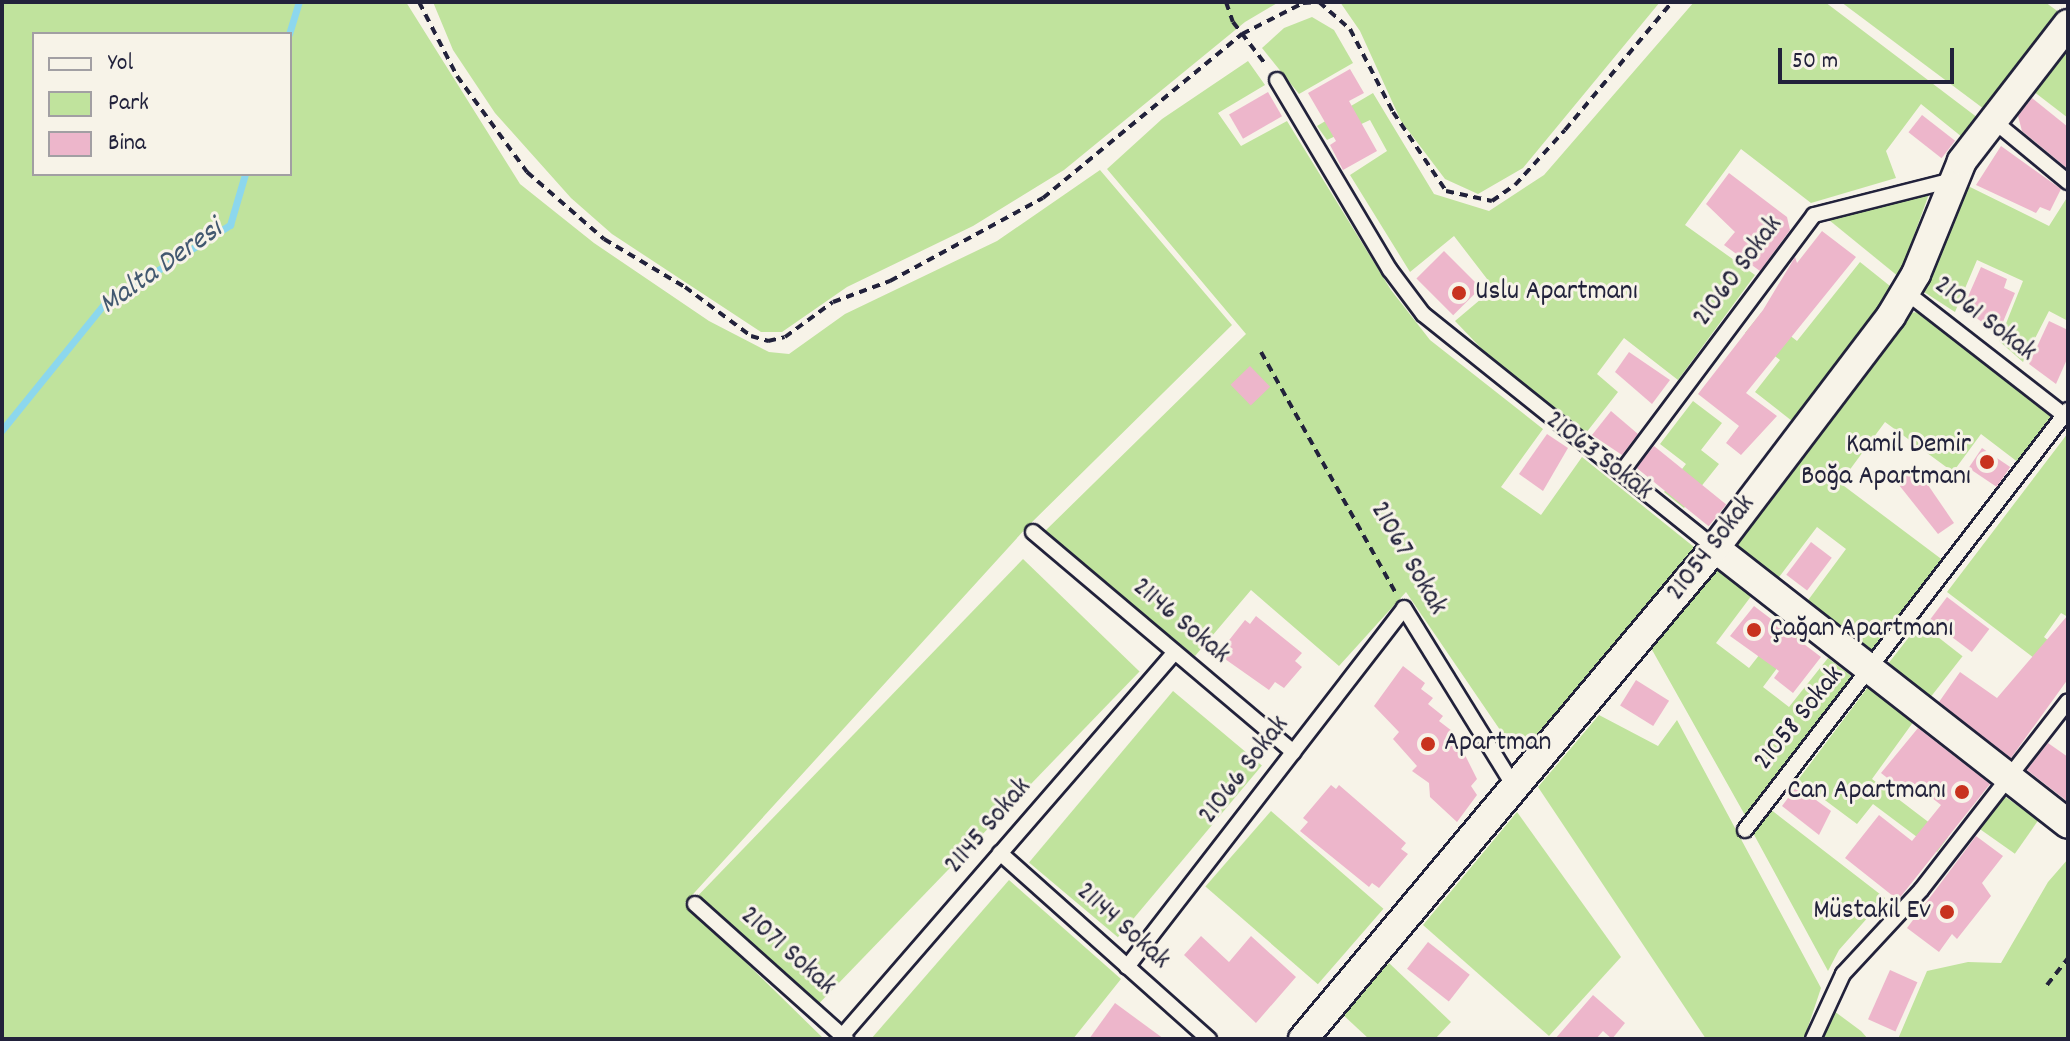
<!DOCTYPE html>
<html>
<head>
<meta charset="utf-8">
<style>
	body { margin:0 }
	#map { position:relative; width:2070px; height:1041px; overflow:hidden; background:#f7f3e8; font-family:Dekko,sans-serif }
	div>[style] { position:absolute }
	[style*='--x'] { left:calc(var(--x)*1px); top:calc(var(--y)*1px); width:calc(var(--w)*1px); rotate:calc(var(--a)*1deg) }
	.green>* { inset:0; background:#c0e39d; transform-origin:0 0 }
	.stream>* { height:7px; margin:-3.5px; padding:0 3.5px; transform-origin:3.5px; border-radius:3.5px; background:#8cd7ed }
	.building>* { inset:0; background:#edb6cb; transform-origin:0 0 }
	.path>* { height:4px; margin-top:-2px; transform-origin:0; background:repeating-linear-gradient(90deg,#22223b 0 8px,transparent 0 14px) }
	.roads { filter:drop-shadow(2px 0 #22223b) drop-shadow(-2px 0 #22223b) drop-shadow(0 2px #22223b) drop-shadow(0 -2px #22223b) }
	.service>* { height:14px; margin:-7px; padding:0 7px; transform-origin:7px; border-radius:7px; background:#f7f3e8 }
	.minor>* { height:28px; margin:-14px; padding:0 14px; transform-origin:14px; border-radius:14px; background:#f7f3e8 }
	.dots>* { width:22px; height:22px; translate:-50% -50%; box-sizing:border-box; border:4px solid #f7f3e8; border-radius:50% }
	span { translate:-50% -50%; white-space:nowrap; text-align:center; line-height:1.15; -webkit-text-stroke:6px #f7f3e8; paint-order:stroke }
	.street-label { font-size:28px; color:#22223b }
	.poi-label { font-size:28px; color:#22223b }
	.left { translate:0 -50%; text-align:left }
	.right { translate:-100% -50%; text-align:right }
	.water-label { font-size:30px; color:#425870; font-style:italic }
	.frame { position:absolute; inset:0; border:4px solid #22223b; pointer-events:none }
	.legend { position:absolute; left:32px; top:32px; width:260px; height:144px; box-sizing:border-box; background:#f7f3e8; border:2px solid #a29fa3; margin:0; padding:10px 14px; list-style:none; font-size:24px; color:#22223b }
	.legend li { display:flex; align-items:center; gap:16px; height:40px }
	.legend b { width:40px; border:2px solid #a29fa3 }
	.scale { position:absolute; left:1778px; top:48px; width:176px; height:36px; box-sizing:border-box; border:4px solid #22223b; border-top:0; padding-left:10px; font-size:24px; line-height:28px; white-space:nowrap; color:#22223b; -webkit-text-stroke:6px #f7f3e8; paint-order:stroke }
</style>
</head>
<body>
<div id="map">
	<div class="green">
		<div style="clip-path:polygon(evenodd,2px 2px,406px 2px,520px 184px,594px 243px,709px 321px,769px 352px,789px 354px,845px 314px,997px 241px,1100px 170px,1232px 325px,1027px 527px,685px 903px,824px 1039px,2px 1039px,2px 2px,34px 34px,290px 34px,290px 174px,34px 174px,34px 34px)"></div>
		<div style="clip-path:polygon(433px 2px,1279px 2px,1245px 22px,1064px 170px,973px 226px,847px 287px,782px 332px,761px 332px,612px 234px,571px 198px,495px 113px,453px 50px)"></div>
		<div style="clip-path:polygon(1340px 2px,1660px 2px,1523px 168px,1478px 194px,1445px 179px,1401px 121px,1360px 31px)"></div>
		<div style="clip-path:polygon(1694px 2px,1825px 2px,1978px 118px,1962px 137px,1921px 104px,1886px 151px,1896px 178px,1811px 203px,1741px 149px,1685px 225px,1755px 275px,1678px 380px,1624px 338px,1597px 374px,1618px 392px,1586px 433px,1502px 370px,1455px 321px,1494px 288px,1454px 236px,1410px 272px,1350px 175px,1387px 151px,1370px 120px,1327px 140px,1317px 126px,1373px 93px,1434px 194px,1489px 211px,1544px 175px)"></div>
		<div style="clip-path:polygon(1841px 2px,2045px 2px,2060px 13px,1984px 109px)"></div>
		<div style="clip-path:polygon(1312px 17px,1334px 30px,1353px 63px,1299px 94px,1262px 48px,1284px 28px)"></div>
		<div style="clip-path:polygon(2068px 46px,2068px 118px,2033px 91px)"></div>
		<div style="clip-path:polygon(1248px 61px,1265px 85px,1218px 113px,1241px 146px,1287px 121px,1391px 290px,1430px 340px,1543px 429px,1501px 487px,1541px 515px,1582px 457px,1699px 551px,1524px 752px,1511px 746px,1406px 592px,1339px 666px,1251px 590px,1195px 656px,1042px 534px,1246px 334px,1107px 169px,1162px 119px)"></div>
		<div style="clip-path:polygon(1966px 185px,2049px 226px,2068px 196px,2068px 321px,2049px 311px,2023px 362px,1999px 341px,2023px 281px,1977px 260px,1955px 312px,1924px 292px,1924px 274px)"></div>
		<div style="clip-path:polygon(1929px 194px,1899px 277px,1829px 220px)"></div>
		<div style="clip-path:polygon(1860px 262px,1895px 290px,1792px 421px,1755px 392px,1780px 360px,1745px 333px,1761px 313px,1797px 341px)"></div>
		<div style="clip-path:polygon(1919px 312px,2055px 414px,2019px 463px,1981px 434px,1953px 472px,1885px 422px,1840px 483px,1944px 561px,1871px 658px,1803px 607px,1846px 549px,1817px 527px,1773px 585px,1726px 550px,1908px 313px)"></div>
		<div style="clip-path:polygon(1693px 401px,1722px 423px,1701px 450px,1719px 464px,1684px 508px,1664px 492px,1686px 464px,1660px 444px)"></div>
		<div style="clip-path:polygon(2068px 433px,2068px 617px,2061px 613px,2044px 637px,2068px 656px,2067px 683px,1947px 592px)"></div>
		<div style="left:1023px;top:559px;width:162px;height:468px;rotate:44deg"></div>
		<div style="clip-path:polygon(1715px 567px,1752px 595px,1716px 643px,1749px 668px,1785px 622px,1802px 635px,1763px 687px,1789px 707px,1828px 658px,1854px 678px,1746px 817px,1651px 648px)"></div>
		<div style="left:1920px;top:623px;width:54px;height:61px;rotate:38deg"></div>
		<div style="clip-path:polygon(1868px 687px,1914px 721px,1872px 779px,1948px 837px,1937px 852px,1873px 804px,1857px 824px,1798px 780px)"></div>
		<div style="left:1173px;top:691px;width:116px;height:224px;rotate:40deg"></div>
		<div style="clip-path:polygon(1599px 715px,1658px 746px,1677px 720px,1821px 988px,1804px 1039px,1706px 1039px,1538px 787px)"></div>
		<div style="left:2004px;top:796px;width:42px;height:41px;rotate:35deg"></div>
		<div style="clip-path:polygon(1770px 809px,1885px 898px,1839px 950px,1828px 971px,1752px 831px)"></div>
		<div style="left:1271px;top:811px;width:149px;height:100px;rotate:41deg"></div>
		<div style="clip-path:polygon(1517px 812px,1621px 957px,1549px 1036px,1423px 925px)"></div>
		<div style="clip-path:polygon(2068px 859px,2068px 1039px,1898px 1039px,1927px 971px,1968px 962px,2001px 963px,2048px 882px)"></div>
		<div style="clip-path:polygon(1009px 880px,1121px 979px,1073px 1039px,871px 1039px)"></div>
		<div style="clip-path:polygon(1389px 963px,1451px 1022px,1435px 1039px,1369px 1039px,1341px 1013px)"></div>
		<div style="clip-path:polygon(1834px 1011px,1861px 1031px,1868px 1039px,1822px 1039px)"></div>
	</div>
	<div class="stream">
		<div style="--x:289;--y:34;--w:34;--a:-73"></div>
		<div style="--x:2;--y:430;--w:162;--a:-51"></div>
		<div style="--x:104;--y:304;--w:149;--a:-32.1"></div>
		<div style="--x:230;--y:225;--w:53;--a:-73.6"></div>
	</div>
	<div class="building">
		<div style="clip-path:polygon(1350px 69px,1364px 93px,1349px 101px,1377px 151px,1343px 170px,1330px 145px,1336px 141px,1308px 93px)"></div>
		<div style="left:1268px;top:92px;width:28px;height:45px;rotate:60deg"></div>
		<div style="clip-path:polygon(2032px 98px,2068px 127px,2068px 169px,2022px 131px,2018px 116px)"></div>
		<div style="left:1922px;top:115px;width:42px;height:22px;rotate:38deg"></div>
		<div style="clip-path:polygon(2001px 146px,2061px 189px,2050px 211px,2040px 207px,2036px 213px,1976px 185px)"></div>
		<div style="clip-path:polygon(1729px 173px,1787px 217px,1790px 230px,1760px 271px,1724px 245px,1735px 232px,1706px 204px)"></div>
		<div style="clip-path:polygon(1822px 231px,1856px 257px,1746px 393px,1777px 416px,1741px 455px,1726px 443px,1739px 426px,1698px 394px,1763px 310px,1795px 257px,1797px 263px)"></div>
		<div style="left:1444px;top:251px;width:52px;height:39px;rotate:45deg"></div>
		<div style="clip-path:polygon(1981px 267px,2007px 279px,2004px 288px,2015px 293px,1998px 334px,1963px 308px)"></div>
		<div style="clip-path:polygon(2049px 321px,2068px 330px,2068px 357px,2056px 384px,2029px 364px)"></div>
		<div style="clip-path:polygon(1629px 352px,1670px 380px,1652px 404px,1615px 372px)"></div>
		<div style="left:1250px;top:366px;width:29px;height:27px;rotate:46deg"></div>
		<div style="clip-path:polygon(1611px 411px,1638px 434px,1622px 455px,1592px 435px)"></div>
		<div style="clip-path:polygon(1547px 434px,1568px 448px,1543px 491px,1519px 474px)"></div>
		<div style="left:1654px;top:446px;width:93px;height:28px;rotate:39deg"></div>
		<div style="left:1982px;top:448px;width:34px;height:24px;rotate:34deg"></div>
		<div style="clip-path:polygon(1915px 466px,1954px 523px,1938px 534px,1895px 480px)"></div>
		<div style="left:1811px;top:542px;width:26px;height:41px;rotate:37deg"></div>
		<div style="left:1947px;top:597px;width:53px;height:29px;rotate:37deg"></div>
		<div style="clip-path:polygon(1754px 606px,1821px 657px,1793px 693px,1774px 678px,1779px 671px,1730px 636px)"></div>
		<div style="clip-path:polygon(2068px 615px,2068px 679px,2011px 758px,1939px 702px,1960px 672px,1997px 698px)"></div>
		<div style="clip-path:polygon(1256px 616px,1302px 653px,1295px 661px,1302px 667px,1284px 688px,1275px 682px,1269px 690px,1225px 659px,1233px 649px,1226px 644px,1245px 620px,1250px 624px)"></div>
		<div style="clip-path:polygon(1403px 666px,1425px 683px,1421px 689px,1433px 698px,1428px 704px,1443px 716px,1439px 721px,1452px 731px,1447px 738px,1461px 747px,1477px 779px,1471px 786px,1477px 795px,1457px 822px,1430px 797px,1429px 783px,1412px 771px,1417px 766px,1393px 739px,1399px 732px,1374px 706px)"></div>
		<div style="left:1636px;top:680px;width:39px;height:30px;rotate:32deg"></div>
		<div style="clip-path:polygon(1918px 728px,1990px 784px,1898px 900px,1845px 858px,1879px 815px,1912px 841px,1941px 805px,1913px 783px,1905px 792px,1881px 773px)"></div>
		<div style="clip-path:polygon(2048px 743px,2068px 757px,2068px 802px,2027px 770px)"></div>
		<div style="clip-path:polygon(1331px 785px,1336px 789px,1339px 785px,1406px 843px,1401px 849px,1408px 854px,1379px 888px,1372px 883px,1369px 887px,1300px 831px,1308px 822px,1303px 818px)"></div>
		<div style="clip-path:polygon(1797px 786px,1831px 811px,1819px 835px,1782px 806px)"></div>
		<div style="clip-path:polygon(1976px 836px,2003px 856px,1982px 883px,1991px 896px,1957px 939px,1952px 934px,1939px 952px,1907px 928px)"></div>
		<div style="clip-path:polygon(1201px 936px,1229px 962px,1251px 936px,1296px 977px,1256px 1023px,1184px 955px)"></div>
		<div style="left:1428px;top:942px;width:53px;height:34px;rotate:38deg"></div>
		<div style="left:1890px;top:970px;width:30px;height:54px;rotate:24deg"></div>
		<div style="clip-path:polygon(1593px 995px,1625px 1023px,1612px 1039px,1603px 1031px,1596px 1039px,1555px 1039px)"></div>
		<div style="clip-path:polygon(1115px 1003px,1164px 1039px,1089px 1039px)"></div>
	</div>
	<div class="path">
		<div style="--x:419;--y:2;--w:83;--a:62.8"></div>
		<div style="--x:457;--y:76;--w:119;--a:53.9"></div>
		<div style="--x:527;--y:172;--w:102;--a:41"></div>
		<div style="--x:604;--y:239;--w:94;--a:30.7"></div>
		<div style="--x:685;--y:287;--w:82;--a:36.6"></div>
		<div style="--x:751;--y:336;--w:18;--a:16"></div>
		<div style="--x:768;--y:341;--w:17;--a:-13"></div>
		<div style="--x:785;--y:337;--w:59;--a:-36.1"></div>
		<div style="--x:833;--y:302;--w:61;--a:-20.2"></div>
		<div style="--x:890;--y:281;--w:174;--a:-28.5"></div>
		<div style="--x:1043;--y:198;--w:258;--a:-39.5"></div>
		<div style="--x:1242;--y:34;--w:68;--a:-26.9"></div>
		<div style="--x:1303;--y:3;--w:16;--a:-4"></div>
		<div style="--x:1319;--y:2;--w:41;--a:41.1"></div>
		<div style="--x:1350;--y:29;--w:93;--a:62.6"></div>
		<div style="--x:1393;--y:112;--w:95;--a:56.1"></div>
		<div style="--x:1446;--y:191;--w:47;--a:12.3"></div>
		<div style="--x:1492;--y:201;--w:28;--a:-35"></div>
		<div style="--x:1515;--y:185;--w:74;--a:-47.7"></div>
		<div style="--x:1565;--y:130;--w:167;--a:-50.1"></div>
		<div style="--x:1226;--y:2;--w:21;--a:71"></div>
		<div style="--x:1233;--y:22;--w:54;--a:52.5"></div>
		<div style="--x:1261;--y:352;--w:275;--a:60.8"></div>
		<div style="--x:2047;--y:985;--w:34;--a:-52"></div>
	</div>
	<div class="roads">
		<div class="service">
			<div style="--x:1277;--y:80;--w:221;--a:59.3"></div>
			<div style="--x:1390;--y:270;--w:55;--a:53.1"></div>
			<div style="--x:1423;--y:314;--w:374;--a:38.7"></div>
			<div style="--x:1994;--y:121;--w:96;--a:39.5"></div>
			<div style="--x:1906;--y:292;--w:205;--a:37.9"></div>
			<div style="--x:1621;--y:473;--w:322;--a:-53.2"></div>
			<div style="--x:1814;--y:215;--w:142;--a:-14.2"></div>
			<div style="--x:1033;--y:532;--w:341;--a:40.2"></div>
			<div style="--x:1745;--y:830;--w:530;--a:-52.44"></div>
			<div style="--x:1000;--y:853;--w:280;--a:41.7"></div>
			<div style="--x:695;--y:904;--w:203;--a:41.8"></div>
			<div style="--x:1127;--y:967;--w:453;--a:-52.3"></div>
			<div style="--x:1404;--y:608;--w:211;--a:58.3"></div>
			<div style="--x:842;--y:1036;--w:508;--a:-49.07"></div>
			<div style="--x:1813;--y:1039;--w:72;--a:-65.2"></div>
			<div style="--x:1843;--y:974;--w:115;--a:-47.1"></div>
			<div style="--x:1921;--y:890;--w:239;--a:-52.1"></div>
		</div>
		<div class="minor">
			<div style="--x:1715;--y:548;--w:448;--a:38"></div>
			<div style="--x:1303;--y:1039;--w:641;--a:-50"></div>
			<div style="--x:1715;--y:548;--w:291;--a:-52.8"></div>
			<div style="--x:1891;--y:316;--w:49;--a:-59.2"></div>
			<div style="--x:1916;--y:274;--w:122;--a:-67.8"></div>
			<div style="--x:1962;--y:161;--w:173;--a:-52.3"></div>
		</div>
	</div>
	<div class="dots">
		<div style="left:1459px;top:293px;background:#c8321e"></div>
		<div style="left:1987px;top:462px;background:#c8321e"></div>
		<div style="left:1754px;top:630px;background:#c8321e"></div>
		<div style="left:1428px;top:744px;background:#c8321e"></div>
		<div style="left:1962px;top:792px;background:#c8321e"></div>
		<div style="left:1947px;top:912px;background:#c8321e"></div>
	</div>
	<div class="street-label">
		<span style="left:1739px;top:272px;rotate:-53deg">21060 Sokak</span>
		<span style="left:1984px;top:320px;rotate:38deg">21061 Sokak</span>
		<span style="left:1598px;top:457px;rotate:38deg">21063 Sokak</span>
		<span style="left:1712px;top:549px;rotate:-52deg">21054 Sokak</span>
		<span style="left:1407px;top:559px;rotate:60deg">21067 Sokak</span>
		<span style="left:1180px;top:622px;rotate:40deg">21146 Sokak</span>
		<span style="left:1800px;top:719px;rotate:-51deg">21058 Sokak</span>
		<span style="left:1245px;top:771px;rotate:-52deg">21066 Sokak</span>
		<span style="left:989px;top:827px;rotate:-49deg">21145 Sokak</span>
		<span style="left:1122px;top:927px;rotate:42deg">21144 Sokak</span>
		<span style="left:787px;top:952px;rotate:42deg">21071 Sokak</span>
	</div>
	<div class="poi-label">
		<span class="left" style="left:1475px;top:293px">Uslu Apartmanı</span>
		<span class="right" style="left:1971px;top:462px">Kamil Demir<br>Boğa Apartmanı</span>
		<span class="left" style="left:1770px;top:630px">Çağan Apartmanı</span>
		<span class="left" style="left:1444px;top:744px">Apartman</span>
		<span class="right" style="left:1946px;top:792px">Can Apartmanı</span>
		<span class="right" style="left:1931px;top:912px">Müstakil Ev</span>
	</div>
	<div class="water-label">
		<span style="left:162px;top:269px;rotate:-35deg">Malta Deresi</span>
	</div>
	<div class="frame"></div>
	<ul class="legend">
	<li><b style="height:10px;background:#f7f3e8"></b>Yol</li>
	<li><b style="height:22px;background:#c0e39d"></b>Park</li>
	<li><b style="height:22px;background:#edb6cb"></b>Bina</li>
	</ul>
	<div class="scale">50 m</div>
</div>
</body>
</html>
